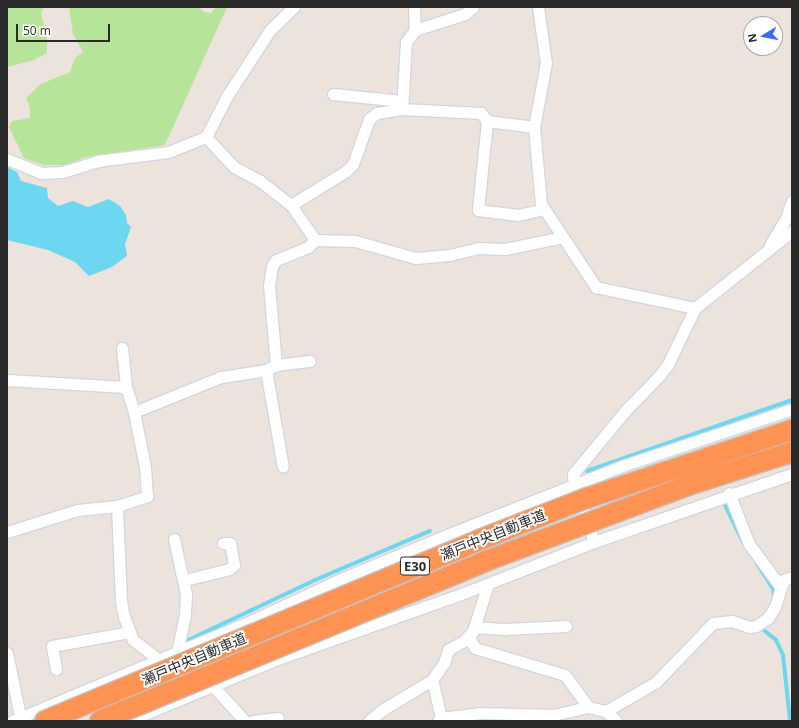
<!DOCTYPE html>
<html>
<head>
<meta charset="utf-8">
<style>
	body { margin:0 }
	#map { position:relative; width:799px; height:728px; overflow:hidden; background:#ece4dc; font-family:"Open Sans","Noto Sans JP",sans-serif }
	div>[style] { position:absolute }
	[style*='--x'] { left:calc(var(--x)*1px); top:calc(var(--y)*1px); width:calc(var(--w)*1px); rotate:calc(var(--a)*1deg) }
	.green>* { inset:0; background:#b6e498 }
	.water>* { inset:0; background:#6dd6f0 }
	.stream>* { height:4px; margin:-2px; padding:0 2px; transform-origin:2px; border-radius:2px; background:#6dd6f0 }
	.roads { filter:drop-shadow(1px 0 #d1d6e3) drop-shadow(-1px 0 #d1d6e3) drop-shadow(0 1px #d1d6e3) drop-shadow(0 -1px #d1d6e3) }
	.minor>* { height:11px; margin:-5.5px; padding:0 5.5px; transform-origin:5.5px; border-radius:5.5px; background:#fff }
	.bridges { filter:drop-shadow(1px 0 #c3c3c3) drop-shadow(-1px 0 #c3c3c3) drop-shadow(0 1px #c3c3c3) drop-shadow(0 -1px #c3c3c3) }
	.motorway-bridge>* { height:20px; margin:-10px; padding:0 10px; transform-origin:10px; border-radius:10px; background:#ff9354 }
	span { translate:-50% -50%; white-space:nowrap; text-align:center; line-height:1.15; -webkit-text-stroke:3.5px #fff; paint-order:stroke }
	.shield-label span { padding:1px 3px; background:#fff; border:1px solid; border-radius:3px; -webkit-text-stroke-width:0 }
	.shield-label { font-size:13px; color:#2a2a2a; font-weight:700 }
	.street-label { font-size:14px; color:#2a2a2a }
	.frame { position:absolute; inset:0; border:8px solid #2a2a2a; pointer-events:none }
	.north { position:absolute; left:743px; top:16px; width:40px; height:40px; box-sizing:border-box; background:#fff; border:1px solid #aaa; border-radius:50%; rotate:260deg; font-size:11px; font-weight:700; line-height:16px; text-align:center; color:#2a2a2a }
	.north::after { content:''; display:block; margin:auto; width:14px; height:18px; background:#396afc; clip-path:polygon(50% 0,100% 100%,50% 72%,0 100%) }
	.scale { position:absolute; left:16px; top:24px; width:94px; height:18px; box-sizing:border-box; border:2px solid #2a2a2a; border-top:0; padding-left:5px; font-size:12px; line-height:14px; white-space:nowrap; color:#2a2a2a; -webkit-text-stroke:3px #fff; paint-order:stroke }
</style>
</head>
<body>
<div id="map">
	<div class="green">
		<div style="clip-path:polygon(7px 7px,44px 7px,41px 13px,47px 39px,47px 53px,34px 60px,7px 67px)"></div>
		<div style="clip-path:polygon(69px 7px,199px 7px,204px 12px,211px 13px,216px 7px,227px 7px,165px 145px,86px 157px,64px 165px,43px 165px,24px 158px,9px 127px,12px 121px,30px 118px,30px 108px,26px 98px,41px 84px,70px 72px,75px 58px,83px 52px,73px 34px)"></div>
	</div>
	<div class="water">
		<div style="clip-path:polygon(7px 167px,17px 172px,21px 181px,47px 188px,48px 198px,58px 206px,73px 201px,88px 207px,109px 199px,120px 206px,126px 215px,127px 223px,131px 227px,125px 244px,127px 256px,112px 267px,89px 276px,75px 262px,48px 250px,7px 240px)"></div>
	</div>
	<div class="stream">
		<div style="--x:587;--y:471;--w:217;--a:-19.1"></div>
		<div style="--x:725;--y:505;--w:41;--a:64.1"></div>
		<div style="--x:757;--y:564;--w:30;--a:57"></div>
		<div style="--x:773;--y:589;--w:8;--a:83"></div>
		<div style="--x:760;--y:627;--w:21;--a:39"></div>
		<div style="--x:776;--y:640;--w:17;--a:65"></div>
		<div style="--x:783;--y:655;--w:66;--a:83.9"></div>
		<div style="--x:184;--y:642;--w:145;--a:-25.3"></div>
		<div style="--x:315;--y:580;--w:125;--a:-23.1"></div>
	</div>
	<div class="roads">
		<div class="minor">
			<div style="--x:414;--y:7;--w:23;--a:88"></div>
			<div style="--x:473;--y:7;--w:11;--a:139"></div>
			<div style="--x:465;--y:14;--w:52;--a:162.3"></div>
			<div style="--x:415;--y:30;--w:15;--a:127"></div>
			<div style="--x:406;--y:42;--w:67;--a:93.4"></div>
			<div style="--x:402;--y:109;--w:79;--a:2.9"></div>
			<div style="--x:481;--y:113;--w:10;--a:53"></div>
			<div style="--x:538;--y:7;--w:57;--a:81.9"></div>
			<div style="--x:546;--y:63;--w:65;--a:100.6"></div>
			<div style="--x:534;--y:127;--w:77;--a:84.8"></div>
			<div style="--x:541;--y:204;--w:100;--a:56.5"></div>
			<div style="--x:596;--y:287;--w:101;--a:12"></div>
			<div style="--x:333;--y:94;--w:70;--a:5.7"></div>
			<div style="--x:534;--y:127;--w:47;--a:-172.7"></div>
			<div style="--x:487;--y:121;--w:89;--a:95.8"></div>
			<div style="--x:478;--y:210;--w:40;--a:7.1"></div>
			<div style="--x:518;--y:215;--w:27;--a:-13"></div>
			<div style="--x:206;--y:137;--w:41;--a:47"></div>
			<div style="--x:234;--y:167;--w:30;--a:28"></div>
			<div style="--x:260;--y:181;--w:39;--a:38"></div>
			<div style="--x:291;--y:205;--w:42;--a:55.6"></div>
			<div style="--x:7;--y:159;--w:37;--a:22"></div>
			<div style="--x:41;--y:173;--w:21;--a:-3"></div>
			<div style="--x:62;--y:172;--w:37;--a:-17"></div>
			<div style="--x:97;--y:161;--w:72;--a:-7.2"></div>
			<div style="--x:168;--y:152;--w:41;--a:-21.5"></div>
			<div style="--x:206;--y:137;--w:46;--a:-62.9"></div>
			<div style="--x:227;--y:96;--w:79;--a:-56.9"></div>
			<div style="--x:270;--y:30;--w:33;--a:-44"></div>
			<div style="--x:291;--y:205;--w:65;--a:-31.7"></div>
			<div style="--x:346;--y:171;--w:10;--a:-45"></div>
			<div style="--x:353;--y:164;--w:48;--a:-70.4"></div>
			<div style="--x:369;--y:119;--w:10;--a:-37"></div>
			<div style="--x:377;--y:113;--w:25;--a:-9"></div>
			<div style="--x:770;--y:245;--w:31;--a:-59"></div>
			<div style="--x:786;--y:218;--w:18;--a:-71"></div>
			<div style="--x:122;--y:348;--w:39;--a:84"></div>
			<div style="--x:126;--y:387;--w:26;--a:72"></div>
			<div style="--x:276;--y:365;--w:34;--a:-7"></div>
			<div style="--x:266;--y:370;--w:98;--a:80.1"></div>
			<div style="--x:7;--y:380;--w:119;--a:3.4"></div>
			<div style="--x:729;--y:493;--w:55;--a:68.6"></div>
			<div style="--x:749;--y:544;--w:52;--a:53.6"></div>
			<div style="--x:7;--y:532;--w:73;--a:-17.4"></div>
			<div style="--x:77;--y:510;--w:40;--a:-5.7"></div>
			<div style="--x:174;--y:539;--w:56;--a:77.7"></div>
			<div style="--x:186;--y:594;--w:21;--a:93"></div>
			<div style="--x:185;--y:615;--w:38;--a:102"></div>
			<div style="--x:594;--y:542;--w:61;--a:-109"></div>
			<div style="--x:574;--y:484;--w:10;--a:-96"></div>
			<div style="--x:573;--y:474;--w:83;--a:-50.4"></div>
			<div style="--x:626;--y:410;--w:47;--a:-45.9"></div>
			<div style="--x:659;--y:376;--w:15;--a:-53"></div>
			<div style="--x:668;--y:364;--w:62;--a:-64.3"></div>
			<div style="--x:695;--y:308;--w:124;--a:-38.4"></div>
			<div style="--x:185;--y:580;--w:45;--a:-14"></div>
			<div style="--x:229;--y:569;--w:6;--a:-39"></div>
			<div style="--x:234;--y:565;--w:22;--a:-100"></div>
			<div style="--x:230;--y:543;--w:7;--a:180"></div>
			<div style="--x:474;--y:627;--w:32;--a:4"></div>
			<div style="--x:506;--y:629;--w:60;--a:-2.9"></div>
			<div style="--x:468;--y:636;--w:14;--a:60"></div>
			<div style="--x:475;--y:648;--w:94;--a:16.7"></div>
			<div style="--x:565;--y:675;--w:39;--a:54"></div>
			<div style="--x:7;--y:653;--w:69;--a:78.4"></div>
			<div style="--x:159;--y:660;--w:33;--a:-142"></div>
			<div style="--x:133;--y:640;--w:25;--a:-111"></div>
			<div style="--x:124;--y:617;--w:15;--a:-101"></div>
			<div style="--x:121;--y:602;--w:96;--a:-92.4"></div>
			<div style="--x:117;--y:506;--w:32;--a:-18"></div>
			<div style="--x:147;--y:496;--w:29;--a:-94"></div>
			<div style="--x:145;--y:467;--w:56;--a:-101.3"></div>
			<div style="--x:134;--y:412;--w:94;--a:-21.9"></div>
			<div style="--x:221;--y:377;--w:46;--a:-8.8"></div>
			<div style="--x:266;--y:370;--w:11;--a:-27"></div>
			<div style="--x:276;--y:365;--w:80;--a:-95"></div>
			<div style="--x:269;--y:285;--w:19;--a:-81"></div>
			<div style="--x:272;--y:266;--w:7;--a:-56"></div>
			<div style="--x:276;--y:260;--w:35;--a:-22"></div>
			<div style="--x:308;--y:247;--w:10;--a:-45"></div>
			<div style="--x:315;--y:240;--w:40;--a:1.4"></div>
			<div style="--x:355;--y:241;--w:63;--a:15.6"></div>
			<div style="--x:416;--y:258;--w:34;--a:-5"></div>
			<div style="--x:450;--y:255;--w:29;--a:-14"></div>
			<div style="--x:478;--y:248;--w:27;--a:2"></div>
			<div style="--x:505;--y:249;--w:59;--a:-11.7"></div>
			<div style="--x:56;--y:669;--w:23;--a:-100"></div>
			<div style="--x:52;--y:646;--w:78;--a:-10.3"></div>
			<div style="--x:213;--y:686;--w:47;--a:47.6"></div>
			<div style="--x:606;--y:711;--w:58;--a:-30.1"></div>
			<div style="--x:656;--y:682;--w:82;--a:-46"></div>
			<div style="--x:713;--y:623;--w:19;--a:-6"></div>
			<div style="--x:732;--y:621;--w:18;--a:19"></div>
			<div style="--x:749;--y:627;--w:7;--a:-8"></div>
			<div style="--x:756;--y:626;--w:14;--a:-34"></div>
			<div style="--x:768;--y:618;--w:13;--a:-58"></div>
			<div style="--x:775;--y:607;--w:28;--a:-73"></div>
			<div style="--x:783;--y:580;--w:9;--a:-18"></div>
			<div style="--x:441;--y:718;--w:39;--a:-103"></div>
			<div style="--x:432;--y:680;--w:21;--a:-55"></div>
			<div style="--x:444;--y:663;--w:14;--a:-73"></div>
			<div style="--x:448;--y:650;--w:20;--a:-30"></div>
			<div style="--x:465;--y:640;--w:12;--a:-48"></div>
			<div style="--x:473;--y:631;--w:49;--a:-72.3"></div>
			<div style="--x:12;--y:721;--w:257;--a:-22.7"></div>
			<div style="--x:249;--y:622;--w:104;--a:-25.1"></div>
			<div style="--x:343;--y:578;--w:115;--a:-22.5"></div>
			<div style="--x:449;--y:534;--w:186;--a:-21.5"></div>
			<div style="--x:622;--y:466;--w:179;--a:-18.5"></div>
			<div style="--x:128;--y:721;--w:156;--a:-22.6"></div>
			<div style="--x:272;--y:661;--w:204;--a:-19.5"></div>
			<div style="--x:464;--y:593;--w:140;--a:-21.4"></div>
			<div style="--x:594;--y:542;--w:209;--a:-19"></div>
			<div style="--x:253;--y:721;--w:25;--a:-7"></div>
			<div style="--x:369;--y:721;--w:17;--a:-40"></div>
			<div style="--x:382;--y:710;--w:58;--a:-31"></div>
			<div style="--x:438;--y:721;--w:4;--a:-45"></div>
			<div style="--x:441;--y:718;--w:40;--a:-7.1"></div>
			<div style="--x:481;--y:713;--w:72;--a:1.6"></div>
			<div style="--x:553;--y:715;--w:36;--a:-13"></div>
			<div style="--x:588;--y:707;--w:18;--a:13"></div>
			<div style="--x:606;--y:711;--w:14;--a:45"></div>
		</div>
	</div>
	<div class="bridges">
		<div class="motorway-bridge">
			<div style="--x:45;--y:721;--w:470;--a:-22.6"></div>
			<div style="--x:479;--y:540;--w:116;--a:-21.3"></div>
			<div style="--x:587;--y:498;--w:216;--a:-18.4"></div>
			<div style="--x:100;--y:721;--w:418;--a:-22.5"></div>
			<div style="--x:486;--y:561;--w:217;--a:-20.5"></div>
			<div style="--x:689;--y:485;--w:108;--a:-17.8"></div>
		</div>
	</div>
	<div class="shield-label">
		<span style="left:415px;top:566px">E30</span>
	</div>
	<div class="street-label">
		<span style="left:493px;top:535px;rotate:-22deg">瀬戸中央自動車道</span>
		<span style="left:194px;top:659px;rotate:-23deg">瀬戸中央自動車道</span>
	</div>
	<div class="frame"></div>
	<div class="north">N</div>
	<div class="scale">50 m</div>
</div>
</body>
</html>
